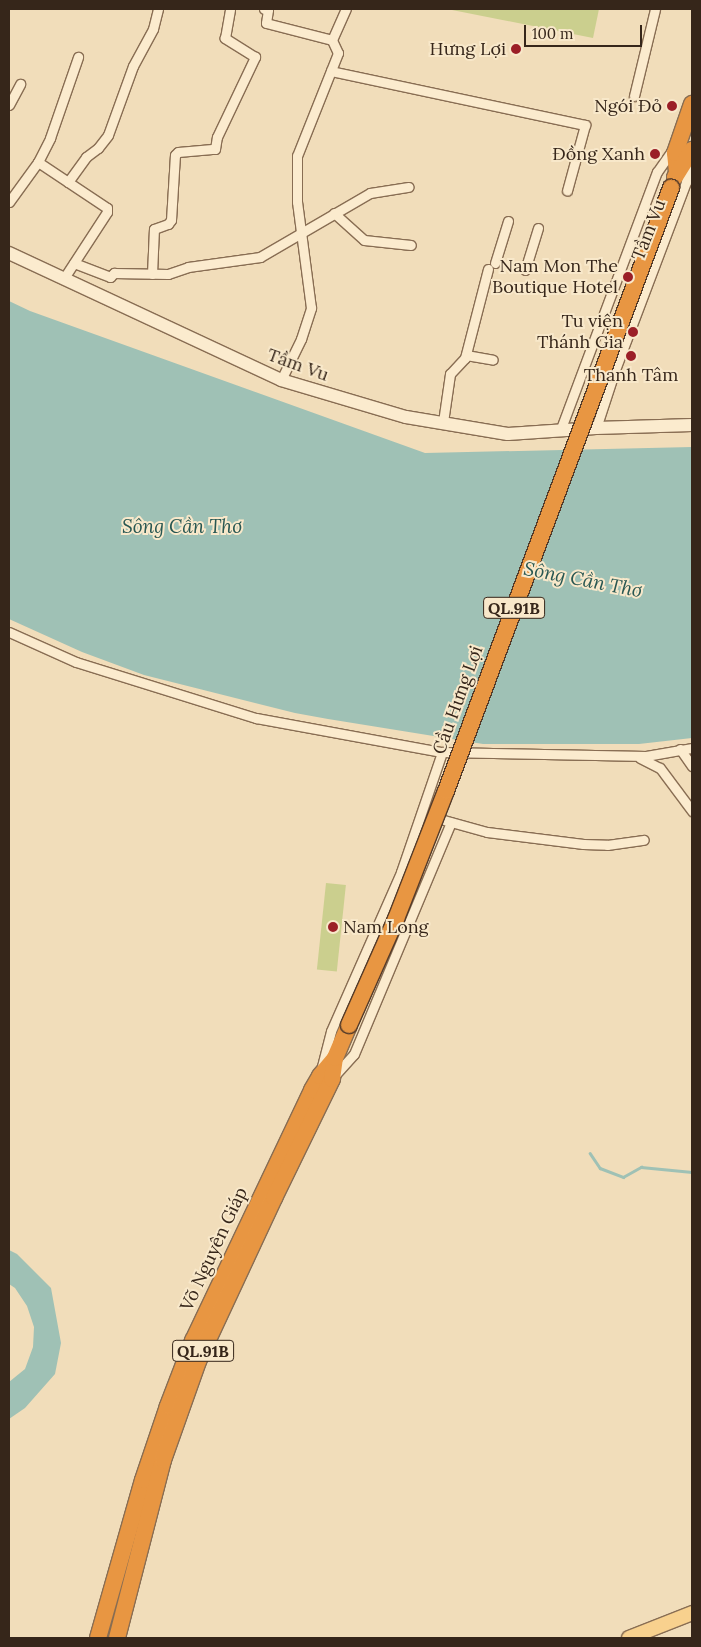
<!DOCTYPE html>
<html>
<head>
<meta charset="utf-8">
<style>
	body { margin:0 }
	#map { position:relative; width:701px; height:1647px; overflow:hidden; background:#f1ddba; font-family:Lora,serif }
	div>[style] { position:absolute }
	[style*='--x'] { left:calc(var(--x)*1px); top:calc(var(--y)*1px); width:calc(var(--w)*1px); rotate:calc(var(--a)*1deg) }
	.green>* { inset:0; background:#cbcf8e; transform-origin:0 0 }
	.water>* { inset:0; background:#9fc1b5 }
	.stream>* { height:2.5px; margin:-1.25px; padding:0 1.25px; transform-origin:1.25px; border-radius:1.25px; background:#9fc1b5 }
	.roads { filter:drop-shadow(1px 0 #886d53) drop-shadow(-1px 0 #886d53) drop-shadow(0 1px #886d53) drop-shadow(0 -1px #886d53) }
	.street>* { height:9px; margin:-4.5px; padding:0 4.5px; transform-origin:4.5px; border-radius:4.5px; background:#fbebce }
	.secondary>* { height:12px; margin:-6px; padding:0 6px; transform-origin:6px; border-radius:6px; background:#fbebce }
	.primary>* { height:14px; margin:-7px; padding:0 7px; transform-origin:7px; border-radius:7px; background:#f8d18e }
	.highway>* { height:16px; margin:-8px; padding:0 8px; transform-origin:8px; border-radius:8px; background:#e89642 }
	.bridges { filter:drop-shadow(1px 0 #553b29) drop-shadow(-1px 0 #553b29) drop-shadow(0 1px #553b29) drop-shadow(0 -1px #553b29) }
	.highway-bridge>* { height:16px; margin:-8px; padding:0 8px; transform-origin:8px; border-radius:8px; background:#e89642 }
	.dots>* { width:14px; height:14px; translate:-50% -50%; box-sizing:border-box; border:2px solid #f8e8ca; border-radius:50% }
	span { translate:-50% -50%; white-space:nowrap; text-align:center; line-height:1.15; -webkit-text-stroke:4px #f8e8ca; paint-order:stroke }
	.shield-label span { padding:1px 4px; background:#f8e8ca; border:1px solid; border-radius:4px; -webkit-text-stroke-width:0 }
	.shield-label { font-size:16px; color:#36261a; font-weight:700 }
	.poi-label { font-size:18px; color:#36261a }
	.right { translate:-100% -50%; text-align:right }
	.left { translate:0 -50%; text-align:left }
	.street-label { font-size:18px; color:#36261a }
	.water-label { font-size:19px; color:#285752; font-style:italic }
	.frame { position:absolute; inset:0; border:10px solid #36261a; pointer-events:none }
	.scale { position:absolute; left:524px; top:25px; width:118px; height:22px; box-sizing:border-box; border:2px solid #36261a; border-top:0; padding-left:6px; font-size:15px; line-height:18px; white-space:nowrap; color:#36261a; -webkit-text-stroke:4px #f8e8ca; paint-order:stroke }
</style>
</head>
<body>
<div id="map">
	<div class="green">
		<div style="clip-path:polygon(447px 9px,599px 9px,593px 38px)"></div>
		<div style="left:326px;top:883px;width:20px;height:87px;rotate:6deg"></div>
	</div>
	<div class="water">
		<div style="clip-path:polygon(9px 301px,30px 311px,425px 453px,692px 447px,692px 738px,639px 744px,483px 744px,328px 719px,295px 713px,144px 675px,82px 652px,9px 619px)"></div>
		<div style="clip-path:polygon(9px 1250px,17px 1254px,51px 1288px,61px 1343px,55px 1374px,25px 1408px,9px 1419px,9px 1382px,25px 1369px,33px 1347px,34px 1327px,27px 1306px,15px 1288px,9px 1284px)"></div>
	</div>
	<div class="stream">
		<div style="--x:590;--y:1153;--w:18;--a:56"></div>
		<div style="--x:600;--y:1168;--w:25;--a:21"></div>
		<div style="--x:623;--y:1177;--w:21;--a:-29"></div>
		<div style="--x:641;--y:1167;--w:51;--a:5.6"></div>
	</div>
	<div class="roads">
		<div class="street">
			<div style="--x:264;--y:9;--w:4;--a:14"></div>
			<div style="--x:268;--y:10;--w:13;--a:99"></div>
			<div style="--x:266;--y:23;--w:68;--a:14.4"></div>
			<div style="--x:331;--y:71;--w:260;--a:12"></div>
			<div style="--x:585;--y:125;--w:68;--a:105.3"></div>
			<div style="--x:634;--y:96;--w:89;--a:-76.4"></div>
			<div style="--x:9;--y:105;--w:24;--a:-62"></div>
			<div style="--x:38;--y:162;--w:27;--a:-63"></div>
			<div style="--x:50;--y:138;--w:86;--a:-70.9"></div>
			<div style="--x:68;--y:182;--w:31;--a:-54"></div>
			<div style="--x:86;--y:157;--w:15;--a:-37"></div>
			<div style="--x:98;--y:148;--w:16;--a:-52"></div>
			<div style="--x:108;--y:135;--w:73;--a:-70.1"></div>
			<div style="--x:133;--y:66;--w:42;--a:-61.6"></div>
			<div style="--x:153;--y:29;--w:21;--a:-76"></div>
			<div style="--x:9;--y:202;--w:49;--a:-54.1"></div>
			<div style="--x:38;--y:162;--w:83;--a:33.7"></div>
			<div style="--x:107;--y:208;--w:4;--a:90"></div>
			<div style="--x:107;--y:212;--w:79;--a:123.1"></div>
			<div style="--x:334;--y:213;--w:40;--a:42"></div>
			<div style="--x:364;--y:240;--w:47;--a:6.1"></div>
			<div style="--x:74;--y:263;--w:39;--a:21"></div>
			<div style="--x:110;--y:277;--w:6;--a:-45"></div>
			<div style="--x:114;--y:273;--w:54;--a:1.1"></div>
			<div style="--x:168;--y:274;--w:21;--a:-19"></div>
			<div style="--x:188;--y:267;--w:73;--a:-7.9"></div>
			<div style="--x:260;--y:257;--w:127;--a:-30.2"></div>
			<div style="--x:370;--y:193;--w:39;--a:-9"></div>
			<div style="--x:495;--y:263;--w:44;--a:-72.8"></div>
			<div style="--x:525;--y:270;--w:44;--a:-72.8"></div>
			<div style="--x:152;--y:274;--w:45;--a:-87.5"></div>
			<div style="--x:154;--y:229;--w:15;--a:-20"></div>
			<div style="--x:168;--y:224;--w:5;--a:-53"></div>
			<div style="--x:171;--y:220;--w:65;--a:-86.5"></div>
			<div style="--x:175;--y:155;--w:4;--a:-45"></div>
			<div style="--x:178;--y:152;--w:37;--a:-5"></div>
			<div style="--x:215;--y:149;--w:12;--a:-81"></div>
			<div style="--x:217;--y:137;--w:89;--a:-64.6"></div>
			<div style="--x:255;--y:57;--w:36;--a:-148"></div>
			<div style="--x:225;--y:38;--w:29;--a:-80"></div>
			<div style="--x:466;--y:355;--w:27;--a:10"></div>
			<div style="--x:281;--y:380;--w:46;--a:-64"></div>
			<div style="--x:301;--y:339;--w:33;--a:-72"></div>
			<div style="--x:311;--y:308;--w:107;--a:-97.5"></div>
			<div style="--x:297;--y:202;--w:46;--a:-90"></div>
			<div style="--x:297;--y:156;--w:111;--a:-68.3"></div>
			<div style="--x:338;--y:53;--w:14;--a:-115"></div>
			<div style="--x:332;--y:40;--w:34;--a:-66"></div>
			<div style="--x:443;--y:422;--w:49;--a:-81.7"></div>
			<div style="--x:450;--y:374;--w:22;--a:-47"></div>
			<div style="--x:465;--y:358;--w:92;--a:-75.5"></div>
			<div style="--x:596;--y:428;--w:61;--a:-71.9"></div>
			<div style="--x:615;--y:370;--w:201;--a:-69.3"></div>
			<div style="--x:686;--y:182;--w:20;--a:-81"></div>
			<div style="--x:560;--y:431;--w:277;--a:-69.5"></div>
			<div style="--x:657;--y:172;--w:28;--a:-55"></div>
			<div style="--x:9;--y:632;--w:73;--a:24.1"></div>
			<div style="--x:76;--y:662;--w:189;--a:17.3"></div>
			<div style="--x:256;--y:718;--w:189;--a:10.4"></div>
			<div style="--x:442;--y:752;--w:204;--a:1.1"></div>
			<div style="--x:646;--y:756;--w:47;--a:-9.9"></div>
			<div style="--x:680;--y:749;--w:21;--a:55"></div>
			<div style="--x:640;--y:758;--w:22;--a:27"></div>
			<div style="--x:660;--y:768;--w:54;--a:53.3"></div>
			<div style="--x:433;--y:817;--w:56;--a:15.5"></div>
			<div style="--x:487;--y:832;--w:97;--a:7.1"></div>
			<div style="--x:583;--y:844;--w:24;--a:2"></div>
			<div style="--x:607;--y:845;--w:37;--a:-8"></div>
			<div style="--x:321;--y:1070;--w:40;--a:-75.6"></div>
			<div style="--x:331;--y:1031;--w:174;--a:-66.2"></div>
			<div style="--x:401;--y:872;--w:127;--a:-71.1"></div>
			<div style="--x:335;--y:1075;--w:28;--a:-48"></div>
			<div style="--x:354;--y:1054;--w:251;--a:-67.3"></div>
		</div>
		<div class="secondary">
			<div style="--x:9;--y:253;--w:300;--a:25"></div>
			<div style="--x:281;--y:380;--w:130;--a:16.5"></div>
			<div style="--x:406;--y:417;--w:103;--a:9.5"></div>
			<div style="--x:508;--y:434;--w:88;--a:-3.9"></div>
			<div style="--x:596;--y:428;--w:96;--a:-1.8"></div>
		</div>
		<div class="primary">
			<div style="--x:629;--y:1638;--w:68;--a:-21.6"></div>
		</div>
		<div class="highway">
			<div style="--x:677;--y:172;--w:19;--a:-96"></div>
			<div style="--x:675;--y:153;--w:52;--a:-70.9"></div>
			<div style="--x:675;--y:177;--w:32;--a:-58"></div>
			<div style="--x:98;--y:1638;--w:164;--a:-74.1"></div>
			<div style="--x:143;--y:1480;--w:78;--a:-71.3"></div>
			<div style="--x:168;--y:1406;--w:70;--a:-69"></div>
			<div style="--x:193;--y:1341;--w:278;--a:-64.6"></div>
			<div style="--x:312;--y:1090;--w:16;--a:-60"></div>
			<div style="--x:320;--y:1076;--w:23;--a:-50"></div>
			<div style="--x:117;--y:1638;--w:184;--a:-75.5"></div>
			<div style="--x:163;--y:1460;--w:105;--a:-70.5"></div>
			<div style="--x:198;--y:1361;--w:180;--a:-65"></div>
			<div style="--x:274;--y:1198;--w:132;--a:-64"></div>
			<div style="--x:332;--y:1079;--w:21;--a:-82"></div>
			<div style="--x:335;--y:1058;--w:36;--a:-67"></div>
		</div>
	</div>
	<div class="bridges">
		<div class="highway-bridge">
			<div style="--x:349;--y:1025;--w:116;--a:-66.1"></div>
			<div style="--x:396;--y:919;--w:137;--a:-68.7"></div>
			<div style="--x:446;--y:791;--w:644;--a:-69.54"></div>
		</div>
	</div>
	<div class="dots">
		<div style="left:516px;top:49px;background:#9b1f27"></div>
		<div style="left:672px;top:106px;background:#9b1f27"></div>
		<div style="left:655px;top:154px;background:#9b1f27"></div>
		<div style="left:628px;top:277px;background:#9b1f27"></div>
		<div style="left:633px;top:332px;background:#9b1f27"></div>
		<div style="left:631px;top:356px;background:#9b1f27"></div>
		<div style="left:333px;top:927px;background:#9b1f27"></div>
	</div>
	<div class="shield-label">
		<span style="left:514px;top:608px">QL.91B</span>
		<span style="left:203px;top:1351px">QL.91B</span>
	</div>
	<div class="poi-label">
		<span class="right" style="left:506px;top:49px">Hưng Lợi</span>
		<span class="right" style="left:662px;top:106px">Ngói Đỏ</span>
		<span class="right" style="left:645px;top:154px">Đồng Xanh</span>
		<span class="right" style="left:618px;top:277px">Nam Mon The<br>Boutique Hotel</span>
		<span class="right" style="left:623px;top:332px">Tu viện<br>Thánh Gia</span>
		<span style="left:631px;top:375px">Thanh Tâm</span>
		<span class="left" style="left:343px;top:927px">Nam Long</span>
	</div>
	<div class="street-label">
		<span style="left:649px;top:230px;rotate:-69deg">Tầm Vu</span>
		<span style="left:298px;top:365px;rotate:20deg">Tầm Vu</span>
		<span style="left:458px;top:700px;rotate:-70deg">Cầu Hưng Lợi</span>
		<span style="left:214px;top:1249px;rotate:-65deg">Võ Nguyên Giáp</span>
	</div>
	<div class="water-label">
		<span style="left:182px;top:527px">Sông Cần Thơ</span>
		<span style="left:583px;top:580px;rotate:11deg">Sông Cần Thơ</span>
	</div>
	<div class="frame"></div>
	<div class="scale">100 m</div>
</div>
</body>
</html>
